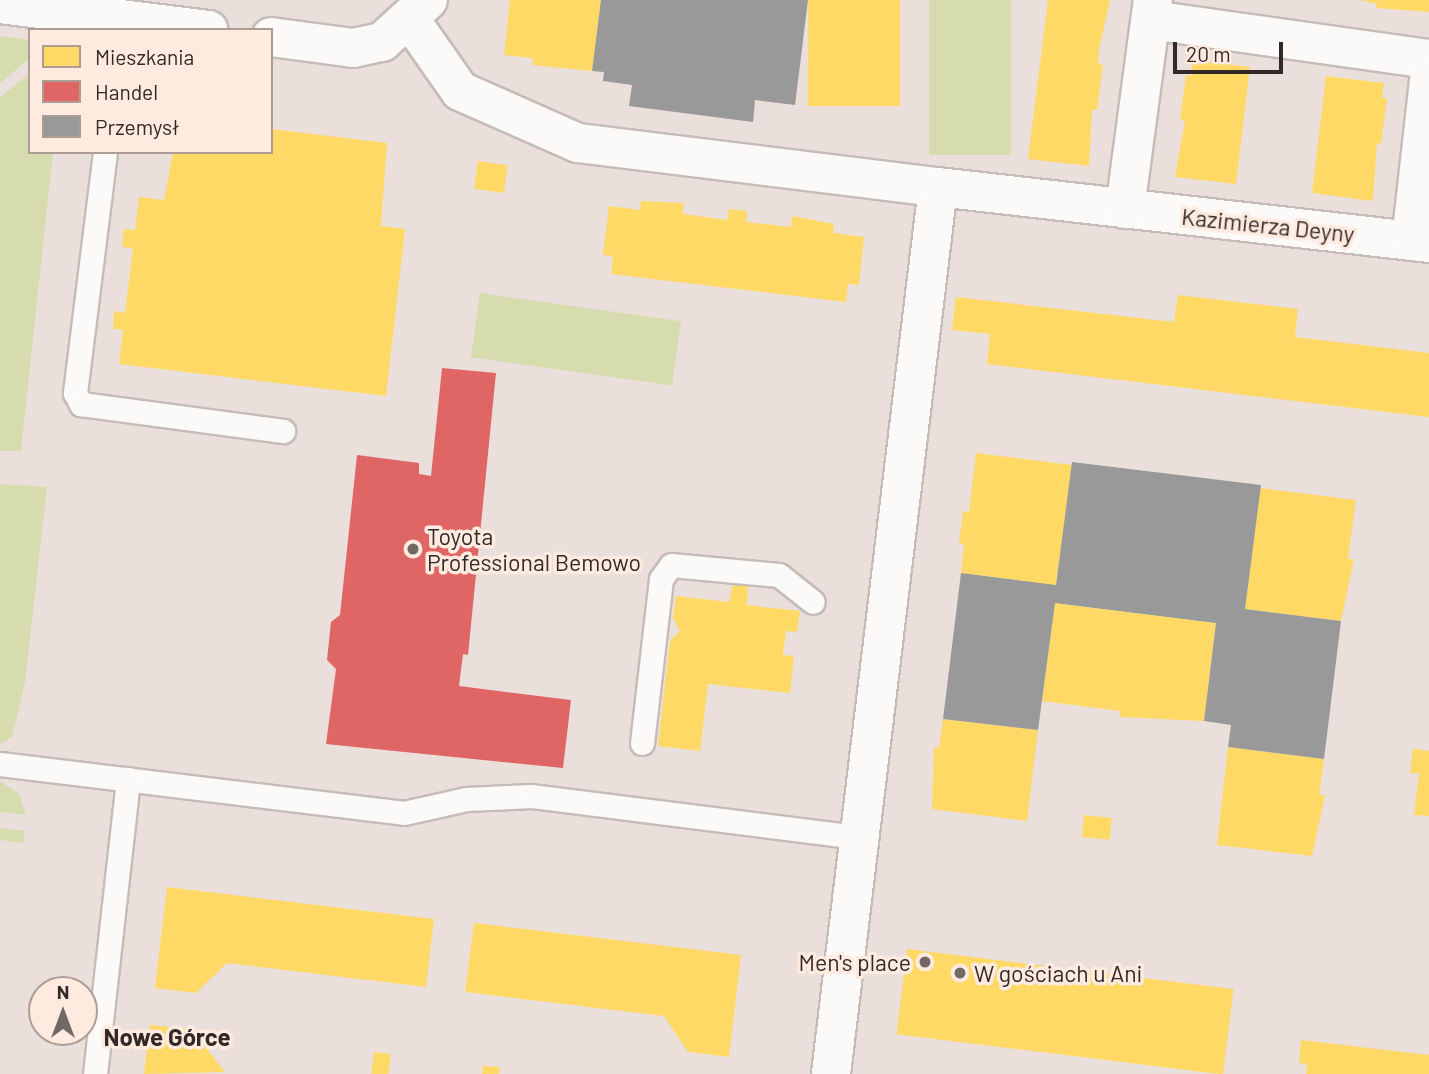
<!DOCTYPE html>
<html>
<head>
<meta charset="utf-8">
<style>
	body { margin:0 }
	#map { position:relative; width:1429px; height:1074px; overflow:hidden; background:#eadfda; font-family:Barlow,sans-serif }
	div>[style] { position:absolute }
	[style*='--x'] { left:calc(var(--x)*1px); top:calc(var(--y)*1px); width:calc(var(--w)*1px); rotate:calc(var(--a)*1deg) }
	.green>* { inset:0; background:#d7dcaf; transform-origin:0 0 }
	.homes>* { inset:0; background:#ffd966; transform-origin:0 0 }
	.shops>* { inset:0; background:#e06666 }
	.industry>* { inset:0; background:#999 }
	.roads { filter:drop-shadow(2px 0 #c5bcb8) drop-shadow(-2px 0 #c5bcb8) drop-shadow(0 2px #c5bcb8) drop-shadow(0 -2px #c5bcb8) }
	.lane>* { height:23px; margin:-11.5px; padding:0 11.5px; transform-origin:11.5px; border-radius:11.5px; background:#fcfaf9 }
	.street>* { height:38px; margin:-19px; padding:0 19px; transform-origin:19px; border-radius:19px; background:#fcfaf9 }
	.dots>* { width:19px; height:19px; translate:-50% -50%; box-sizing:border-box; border:4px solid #ffeae0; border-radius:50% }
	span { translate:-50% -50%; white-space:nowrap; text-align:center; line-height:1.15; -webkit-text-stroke:7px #ffeae0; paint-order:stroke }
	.street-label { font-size:23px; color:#312925 }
	.poi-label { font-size:23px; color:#312925 }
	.left { translate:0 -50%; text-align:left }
	.right { translate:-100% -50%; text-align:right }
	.neighbourhood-label { font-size:24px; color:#312925; font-weight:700 }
	.legend { position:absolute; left:28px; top:28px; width:245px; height:126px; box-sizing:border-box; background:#ffeae0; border:2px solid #ad9d95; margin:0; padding:9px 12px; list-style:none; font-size:21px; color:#312925 }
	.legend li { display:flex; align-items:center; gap:14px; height:35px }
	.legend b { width:35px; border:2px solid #ad9d95 }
	.north { position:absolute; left:28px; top:976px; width:70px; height:70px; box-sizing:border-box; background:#ffeae0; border:2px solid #ad9d95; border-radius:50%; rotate:0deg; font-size:19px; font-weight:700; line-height:28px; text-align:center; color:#312925 }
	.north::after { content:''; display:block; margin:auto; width:24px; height:32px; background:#726964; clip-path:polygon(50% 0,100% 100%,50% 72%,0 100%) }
	.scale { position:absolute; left:1173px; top:42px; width:110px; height:32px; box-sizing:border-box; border:4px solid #312925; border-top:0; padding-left:9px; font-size:21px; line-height:24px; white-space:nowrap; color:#312925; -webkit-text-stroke:5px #ffeae0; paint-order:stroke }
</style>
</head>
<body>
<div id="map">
	<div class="green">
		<div style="left:929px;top:0;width:82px;height:155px"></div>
		<div style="clip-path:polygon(0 36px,30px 40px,30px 58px,0 83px)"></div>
		<div style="clip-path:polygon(30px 73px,30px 152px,53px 152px,21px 451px,0 451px,0 97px)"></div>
		<div style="left:480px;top:293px;width:203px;height:65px;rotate:8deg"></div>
		<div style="clip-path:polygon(0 484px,47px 487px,25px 683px,12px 737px,0 744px)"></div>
		<div style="clip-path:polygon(0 781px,19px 794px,26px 815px,0 812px)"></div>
		<div style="left:0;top:828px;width:25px;height:12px;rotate:7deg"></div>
	</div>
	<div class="homes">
		<div style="clip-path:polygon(510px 0,601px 0,592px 71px,532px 65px,533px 58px,504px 55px)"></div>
		<div style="left:808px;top:0;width:92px;height:106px"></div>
		<div style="clip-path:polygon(1048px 0,1110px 0,1099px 50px,1098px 64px,1103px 65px,1097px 110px,1092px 110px,1089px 166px,1028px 159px)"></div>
		<div style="clip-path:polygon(1360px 0,1429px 0,1429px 12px,1376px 8px,1377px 4px)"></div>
		<div style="clip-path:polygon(1192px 60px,1250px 67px,1236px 184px,1175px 177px,1185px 121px,1180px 120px,1186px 75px,1191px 76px)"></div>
		<div style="clip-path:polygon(1326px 76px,1384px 83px,1382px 98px,1387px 99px,1381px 144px,1377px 143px,1373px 201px,1312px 193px)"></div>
		<div style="clip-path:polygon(271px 129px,387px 143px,381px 226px,405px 229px,386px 396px,119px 364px,123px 330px,113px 329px,114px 311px,125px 313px,133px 248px,122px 247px,124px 229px,135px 230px,139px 197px,164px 200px,173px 152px,271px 152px)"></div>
		<div style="left:478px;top:161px;width:30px;height:28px;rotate:8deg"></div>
		<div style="clip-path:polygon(641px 201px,684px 203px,683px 214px,727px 220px,729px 209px,747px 211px,746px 222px,791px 227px,792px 216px,834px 224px,833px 233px,864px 237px,859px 285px,848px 284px,846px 302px,611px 274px,613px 256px,603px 255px,609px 206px,640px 210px)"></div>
		<div style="clip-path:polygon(1178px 295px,1298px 309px,1295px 337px,1429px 353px,1429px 417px,987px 364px,990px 334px,952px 330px,956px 297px,1174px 322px)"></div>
		<div style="clip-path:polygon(976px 453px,1072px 465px,1056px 585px,961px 573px,964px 544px,959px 543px,963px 511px,969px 512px)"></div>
		<div style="clip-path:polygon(1260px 488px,1356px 500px,1348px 559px,1354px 559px,1341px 621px,1245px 609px)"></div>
		<div style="clip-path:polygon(734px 578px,748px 579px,747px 605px,800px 611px,797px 632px,786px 631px,783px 655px,794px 656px,790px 693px,708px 684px,700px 751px,658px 746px,670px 641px,680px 631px,673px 618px,676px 596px,729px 602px)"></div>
		<div style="clip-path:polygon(1055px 603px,1216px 623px,1204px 721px,1120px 717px,1120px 711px,1042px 701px)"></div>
		<div style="clip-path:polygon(943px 719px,1038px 730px,1027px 821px,932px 809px,934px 747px,939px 748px)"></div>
		<div style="clip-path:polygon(1228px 747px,1324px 759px,1319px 795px,1325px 795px,1312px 856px,1217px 845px)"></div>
		<div style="clip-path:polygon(1413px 749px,1429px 751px,1429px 816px,1414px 815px,1419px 773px,1410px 773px)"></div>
		<div style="left:1084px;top:815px;width:28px;height:22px;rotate:6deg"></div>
		<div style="clip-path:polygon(167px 887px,434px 919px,426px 987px,227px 963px,196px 993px,155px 988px)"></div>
		<div style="clip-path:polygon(474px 923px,741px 955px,729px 1057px,688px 1052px,664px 1016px,465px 992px)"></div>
		<div style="left:907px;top:949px;width:329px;height:86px;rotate:7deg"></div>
		<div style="clip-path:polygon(150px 1025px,191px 1029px,225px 1072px,144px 1074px)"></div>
		<div style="clip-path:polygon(1301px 1040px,1429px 1055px,1429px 1074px,1306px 1074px,1307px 1064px,1299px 1063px)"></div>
		<div style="left:374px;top:1052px;width:17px;height:22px;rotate:7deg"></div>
		<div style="clip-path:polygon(483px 1066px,500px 1067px,499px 1074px,482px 1074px)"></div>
	</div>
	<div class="shops">
		<div style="clip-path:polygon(442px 368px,496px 373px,468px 655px,463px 654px,459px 686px,571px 700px,563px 768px,326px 744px,336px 669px,327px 660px,331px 622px,340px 615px,357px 455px,419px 463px,419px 474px,431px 476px)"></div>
	</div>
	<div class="industry">
		<div style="clip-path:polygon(601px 0,808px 0,795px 105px,755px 100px,753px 122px,629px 106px,632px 85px,603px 81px,604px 72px,592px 71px)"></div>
		<div style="clip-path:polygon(1072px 462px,1261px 485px,1245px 609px,1341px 621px,1324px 759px,1228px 747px,1231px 725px,1204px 721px,1216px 623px,1055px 603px,1038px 730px,943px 719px,961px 573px,1056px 585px)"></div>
	</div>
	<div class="roads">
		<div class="lane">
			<div style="--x:105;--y:152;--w:243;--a:97.1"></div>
			<div style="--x:75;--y:393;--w:13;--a:61"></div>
			<div style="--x:81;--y:404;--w:204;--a:7.6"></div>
			<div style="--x:642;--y:743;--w:165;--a:-83.4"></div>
			<div style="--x:661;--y:579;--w:17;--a:-54"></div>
			<div style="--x:671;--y:565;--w:108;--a:5.3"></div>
			<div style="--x:779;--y:575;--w:43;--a:38.5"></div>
			<div style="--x:0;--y:764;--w:407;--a:6.9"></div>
			<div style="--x:404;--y:813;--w:64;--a:-12.7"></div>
			<div style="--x:466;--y:799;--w:66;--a:-2.6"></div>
			<div style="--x:532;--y:796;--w:329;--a:7.2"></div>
			<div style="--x:95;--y:1074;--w:297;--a:-83.6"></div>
		</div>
		<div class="street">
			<div style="--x:0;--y:4;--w:210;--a:7.1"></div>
			<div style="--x:1151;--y:20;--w:281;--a:8"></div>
			<div style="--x:411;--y:21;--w:85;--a:55"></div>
			<div style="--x:460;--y:91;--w:129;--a:23.8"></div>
			<div style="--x:578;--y:143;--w:363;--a:7"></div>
			<div style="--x:938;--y:187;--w:893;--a:96.88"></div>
			<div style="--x:271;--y:37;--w:83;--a:7.6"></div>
			<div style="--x:353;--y:48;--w:30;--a:-12"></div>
			<div style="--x:382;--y:42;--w:62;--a:-42.4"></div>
			<div style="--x:938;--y:187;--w:494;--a:6.5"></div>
			<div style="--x:1125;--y:209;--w:211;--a:-82.4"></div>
			<div style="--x:1411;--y:241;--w:161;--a:-83.6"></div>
		</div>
	</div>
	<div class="dots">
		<div style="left:413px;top:549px;background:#726964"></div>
		<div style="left:925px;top:962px;background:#726964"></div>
		<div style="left:960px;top:973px;background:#726964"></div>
	</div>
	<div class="street-label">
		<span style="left:1268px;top:225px;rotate:6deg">Kazimierza Deyny</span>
	</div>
	<div class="poi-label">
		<span class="left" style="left:427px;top:549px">Toyota<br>Professional Bemowo</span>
		<span class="right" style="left:911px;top:962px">Men's place</span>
		<span class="left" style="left:974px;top:973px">W gościach u Ani</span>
	</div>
	<div class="neighbourhood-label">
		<span style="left:167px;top:1037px">Nowe Górce</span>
	</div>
	<ul class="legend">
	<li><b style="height:19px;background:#ffd966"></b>Mieszkania</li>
	<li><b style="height:19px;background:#e06666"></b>Handel</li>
	<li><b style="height:19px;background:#999"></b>Przemysł</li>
	</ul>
	<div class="north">N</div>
	<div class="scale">20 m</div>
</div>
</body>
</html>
